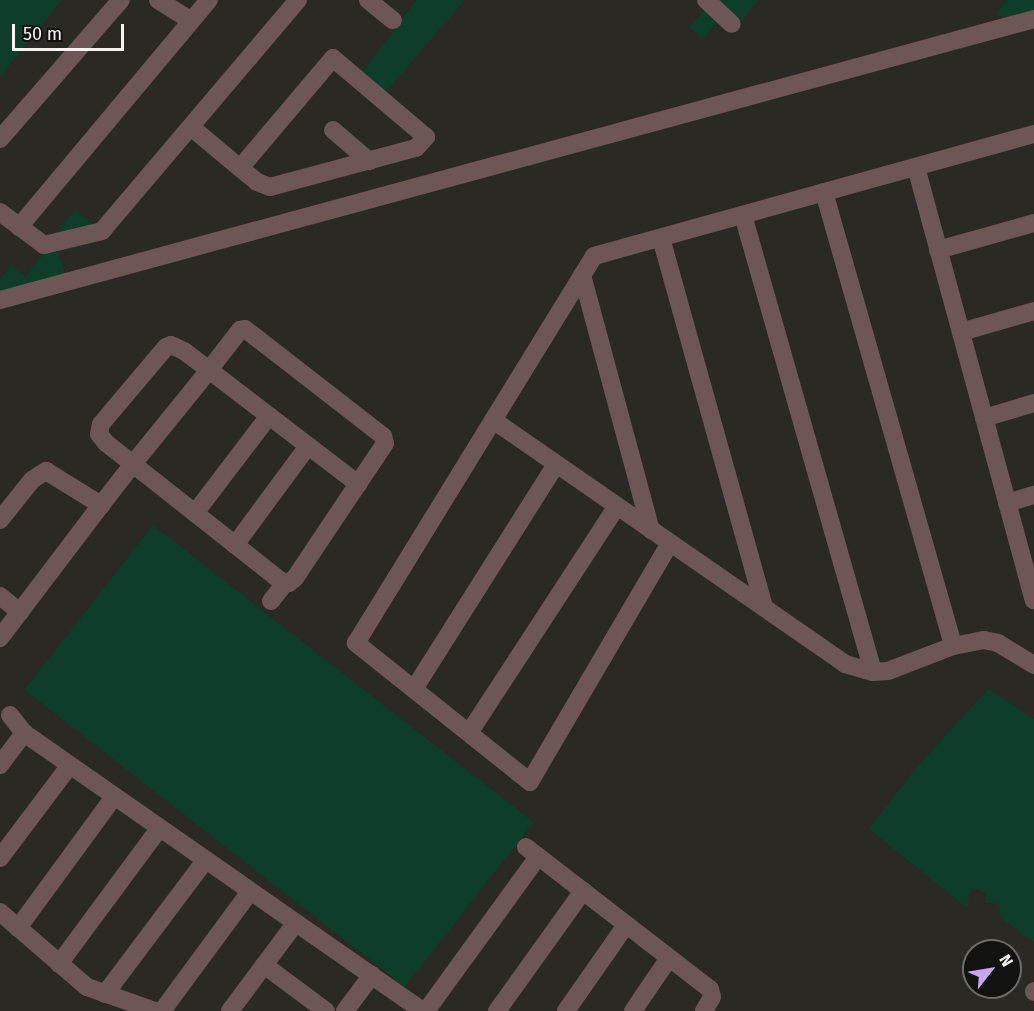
<!DOCTYPE html>
<html>
<head>
<meta charset="utf-8">
<style>
	body { margin:0 }
	#map { position:relative; width:1034px; height:1011px; overflow:hidden; background:#2b2924; font-family:"Fira Sans",sans-serif }
	div>[style] { position:absolute }
	[style*='--x'] { left:calc(var(--x)*1px); top:calc(var(--y)*1px); width:calc(var(--w)*1px); rotate:calc(var(--a)*1deg) }
	.green>* { inset:0; background:#0e3d29; transform-origin:0 0 }
	.minor>* { height:18px; margin:-9px; padding:0 9px; transform-origin:9px; border-radius:9px; background:#6e5657 }
	span { translate:-50% -50%; white-space:nowrap; text-align:center; line-height:1.15; -webkit-text-stroke:5px #12120f; paint-order:stroke }
	.north { position:absolute; left:962px; top:939px; width:60px; height:60px; box-sizing:border-box; background:#12120f; border:2px solid #6d6d6a; border-radius:50%; rotate:59deg; font-size:16px; font-weight:700; line-height:24px; text-align:center; color:#f6f5f2 }
	.north::after { content:''; display:block; margin:auto; width:21px; height:27px; background:#c7a6ef; clip-path:polygon(50% 0,100% 100%,50% 72%,0 100%) }
	.scale { position:absolute; left:12px; top:24px; width:112px; height:27px; box-sizing:border-box; border:3px solid #f6f5f2; border-top:0; padding-left:8px; font-size:18px; line-height:21px; white-space:nowrap; color:#f6f5f2; -webkit-text-stroke:4px #12120f; paint-order:stroke }
</style>
</head>
<body>
<div id="map">
	<div class="green">
		<div style="clip-path:polygon(0 0,62px 0,0 77px)"></div>
		<div style="clip-path:polygon(416px 0,465px 0,386px 92px,363px 72px)"></div>
		<div style="clip-path:polygon(712px 0,758px 0,740px 24px)"></div>
		<div style="clip-path:polygon(1008px 0,1034px 0,1034px 11px,1007px 21px,996px 13px)"></div>
		<div style="left:707px;top:8px;width:18px;height:26px;rotate:43deg"></div>
		<div style="clip-path:polygon(75px 210px,95px 226px,51px 239px)"></div>
		<div style="clip-path:polygon(59px 252px,66px 277px,0 291px,0 279px,11px 266px,26px 277px,43px 254px)"></div>
		<div style="left:153px;top:525px;width:483px;height:209px;rotate:38deg"></div>
		<div style="clip-path:polygon(988px 689px,1034px 719px,1034px 942px,1001px 918px,998px 904px,986px 903px,986px 893px,971px 888px,967px 908px,869px 829px,915px 769px)"></div>
	</div>
	<div class="minor">
		<div style="--x:158;--y:0;--w:39;--a:32"></div>
		<div style="--x:368;--y:0;--w:32;--a:39"></div>
		<div style="--x:706;--y:0;--w:35;--a:43"></div>
		<div style="--x:191;--y:127;--w:64;--a:39.9"></div>
		<div style="--x:240;--y:168;--w:22;--a:39"></div>
		<div style="--x:257;--y:182;--w:14;--a:21"></div>
		<div style="--x:270;--y:187;--w:151;--a:-15"></div>
		<div style="--x:416;--y:148;--w:15;--a:-48"></div>
		<div style="--x:426;--y:137;--w:122;--a:-139.7"></div>
		<div style="--x:333;--y:58;--w:144;--a:130.2"></div>
		<div style="--x:333;--y:130;--w:48;--a:40.7"></div>
		<div style="--x:0;--y:139;--w:184;--a:-49"></div>
		<div style="--x:916;--y:167;--w:449;--a:74.8"></div>
		<div style="--x:824;--y:192;--w:472;--a:74.1"></div>
		<div style="--x:0;--y:212;--w:55;--a:36.9"></div>
		<div style="--x:44;--y:245;--w:60;--a:-13.6"></div>
		<div style="--x:102;--y:231;--w:303;--a:-49.7"></div>
		<div style="--x:743;--y:215;--w:475;--a:74.1"></div>
		<div style="--x:19;--y:227;--w:296;--a:-50.1"></div>
		<div style="--x:661;--y:238;--w:384;--a:74.4"></div>
		<div style="--x:938;--y:250;--w:100;--a:-15.7"></div>
		<div style="--x:582;--y:275;--w:264;--a:74.9"></div>
		<div style="--x:0;--y:300;--w:1072;--a:-15.2"></div>
		<div style="--x:961;--y:332;--w:76;--a:-16"></div>
		<div style="--x:984;--y:418;--w:52;--a:-16.7"></div>
		<div style="--x:493;--y:420;--w:428;--a:34.7"></div>
		<div style="--x:845;--y:664;--w:29;--a:16"></div>
		<div style="--x:873;--y:672;--w:15;--a:-4"></div>
		<div style="--x:888;--y:671;--w:70;--a:-21"></div>
		<div style="--x:953;--y:646;--w:32;--a:-11"></div>
		<div style="--x:984;--y:640;--w:14;--a:12"></div>
		<div style="--x:998;--y:643;--w:42;--a:31.4"></div>
		<div style="--x:1007;--y:503;--w:28;--a:-17"></div>
		<div style="--x:195;--y:513;--w:122;--a:-52.7"></div>
		<div style="--x:0;--y:520;--w:51;--a:-51.3"></div>
		<div style="--x:32;--y:480;--w:17;--a:-33"></div>
		<div style="--x:46;--y:471;--w:65;--a:31.7"></div>
		<div style="--x:670;--y:543;--w:277;--a:120.4"></div>
		<div style="--x:530;--y:782;--w:223;--a:-141.4"></div>
		<div style="--x:356;--y:643;--w:454;--a:-58.4"></div>
		<div style="--x:594;--y:256;--w:457;--a:-15.5"></div>
		<div style="--x:235;--y:545;--w:123;--a:-53.6"></div>
		<div style="--x:0;--y:596;--w:26;--a:39"></div>
		<div style="--x:271;--y:601;--w:23;--a:-52"></div>
		<div style="--x:0;--y:638;--w:167;--a:-52.8"></div>
		<div style="--x:101;--y:505;--w:52;--a:-52"></div>
		<div style="--x:133;--y:464;--w:121;--a:-51"></div>
		<div style="--x:209;--y:370;--w:51;--a:-52.2"></div>
		<div style="--x:240;--y:330;--w:5;--a:-11"></div>
		<div style="--x:245;--y:329;--w:175;--a:37.8"></div>
		<div style="--x:383;--y:436;--w:7;--a:74"></div>
		<div style="--x:385;--y:443;--w:2;--a:117"></div>
		<div style="--x:384;--y:445;--w:160;--a:123.8"></div>
		<div style="--x:295;--y:578;--w:8;--a:140"></div>
		<div style="--x:289;--y:583;--w:8;--a:-166"></div>
		<div style="--x:281;--y:581;--w:189;--a:-141.7"></div>
		<div style="--x:133;--y:464;--w:34;--a:-142"></div>
		<div style="--x:106;--y:443;--w:11;--a:-128"></div>
		<div style="--x:99;--y:434;--w:10;--a:-79"></div>
		<div style="--x:101;--y:424;--w:101;--a:-49.8"></div>
		<div style="--x:166;--y:347;--w:5;--a:-22"></div>
		<div style="--x:171;--y:345;--w:14;--a:25"></div>
		<div style="--x:184;--y:351;--w:31;--a:37"></div>
		<div style="--x:209;--y:370;--w:188;--a:37.4"></div>
		<div style="--x:414;--y:689;--w:266;--a:-57.7"></div>
		<div style="--x:10;--y:715;--w:23;--a:52"></div>
		<div style="--x:24;--y:733;--w:485;--a:34.9"></div>
		<div style="--x:469;--y:733;--w:271;--a:-56.9"></div>
		<div style="--x:0;--y:765;--w:40;--a:-53"></div>
		<div style="--x:526;--y:847;--w:232;--a:37.7"></div>
		<div style="--x:710;--y:989;--w:8;--a:76"></div>
		<div style="--x:712;--y:997;--w:16;--a:120"></div>
		<div style="--x:0;--y:858;--w:116;--a:-53"></div>
		<div style="--x:0;--y:912;--w:115;--a:40.8"></div>
		<div style="--x:87;--y:987;--w:72;--a:19.4"></div>
		<div style="--x:18;--y:928;--w:162;--a:-53.8"></div>
		<div style="--x:59;--y:964;--w:168;--a:-53.5"></div>
		<div style="--x:264;--y:965;--w:77;--a:36.6"></div>
		<div style="--x:1034;--y:991;--w:1;--a:90"></div>
		<div style="--x:105;--y:994;--w:166;--a:-53.1"></div>
		<div style="--x:162;--y:1011;--w:147;--a:-53.6"></div>
		<div style="--x:230;--y:1011;--w:107;--a:-53.3"></div>
		<div style="--x:345;--y:1011;--w:45;--a:-53.1"></div>
		<div style="--x:426;--y:1011;--w:190;--a:-54"></div>
		<div style="--x:497;--y:1011;--w:148;--a:-54.4"></div>
		<div style="--x:566;--y:1011;--w:105;--a:-55.1"></div>
		<div style="--x:633;--y:1011;--w:64;--a:-55.8"></div>
	</div>
	<div class="north">N</div>
	<div class="scale">50 m</div>
</div>
</body>
</html>
